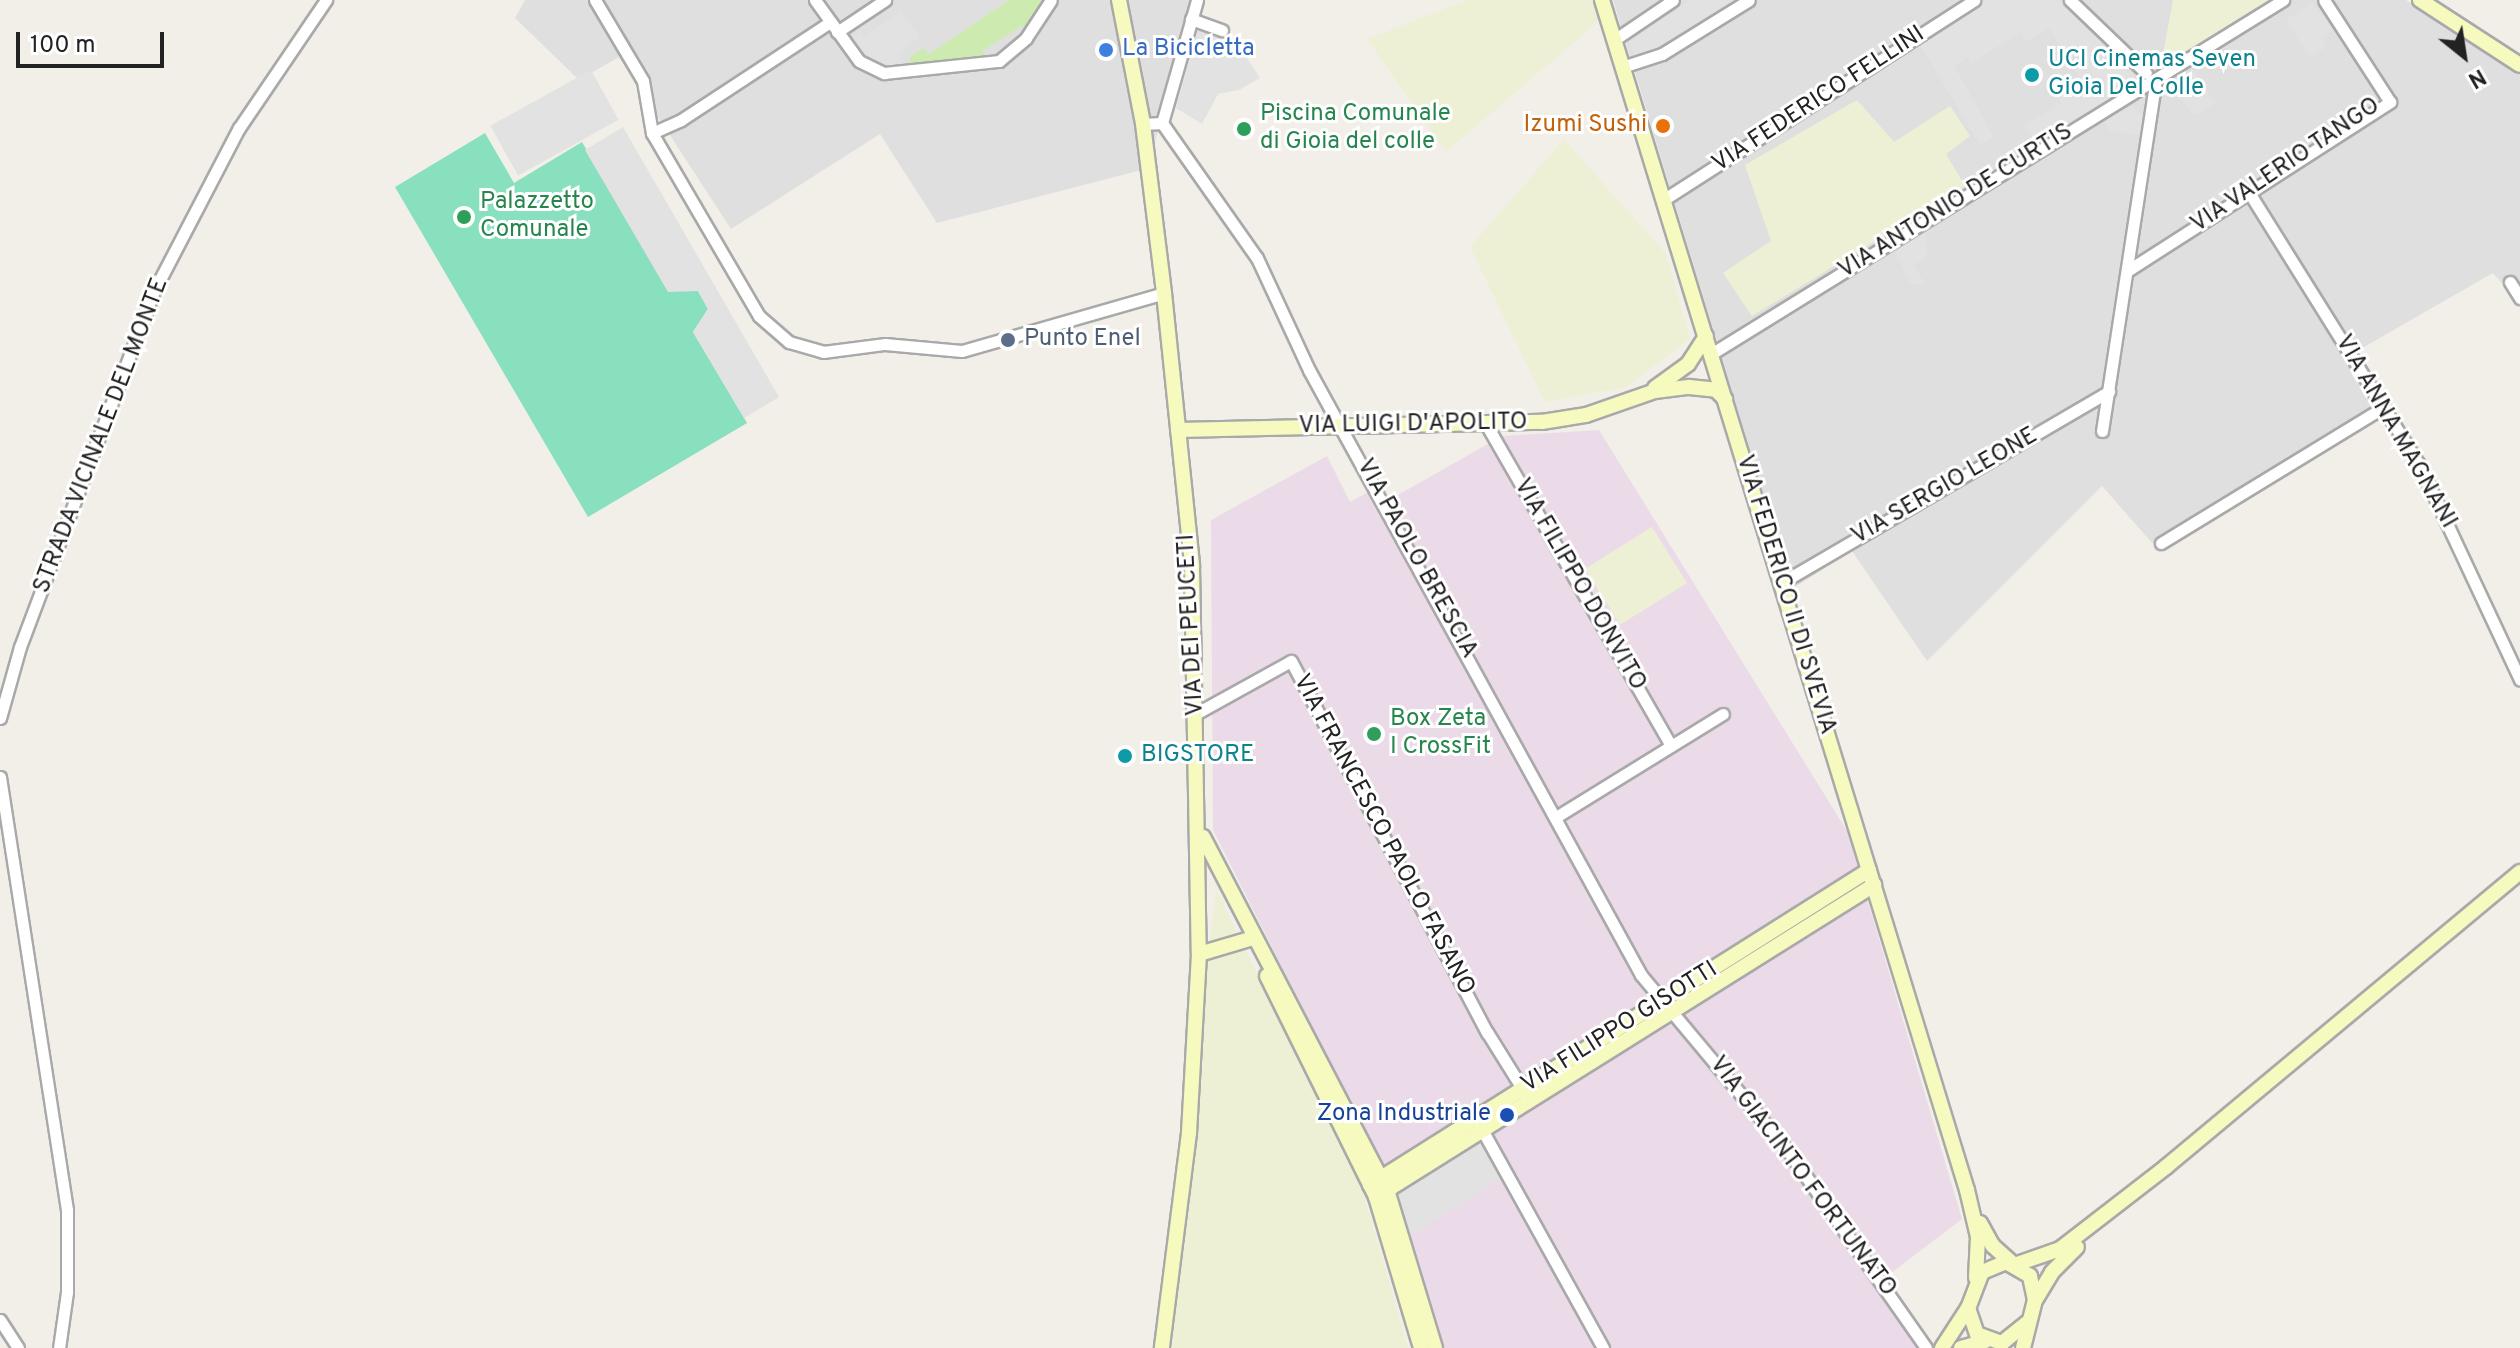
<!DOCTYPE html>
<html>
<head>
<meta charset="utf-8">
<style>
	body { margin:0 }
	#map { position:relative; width:2520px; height:1348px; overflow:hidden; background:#f2efe9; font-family:Overpass,sans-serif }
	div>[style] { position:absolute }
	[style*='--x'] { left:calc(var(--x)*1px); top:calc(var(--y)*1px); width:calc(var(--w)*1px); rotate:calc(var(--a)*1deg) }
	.residential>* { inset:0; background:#e0dfdf }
	.industrial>* { inset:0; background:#ebdbe8 }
	.farmland>* { inset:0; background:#eef0d5; transform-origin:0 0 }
	.grass>* { inset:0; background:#cdebb0 }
	.pitch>* { inset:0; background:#88e0be }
	.parking>* { inset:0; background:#e2e2e2; transform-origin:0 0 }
	.roads { filter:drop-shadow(2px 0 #a9a9a9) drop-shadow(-2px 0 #a9a9a9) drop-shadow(0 2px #a9a9a9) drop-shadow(0 -2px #a9a9a9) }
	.street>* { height:11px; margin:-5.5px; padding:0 5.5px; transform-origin:5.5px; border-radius:5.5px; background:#fff }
	.secondary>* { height:14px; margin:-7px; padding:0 7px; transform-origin:7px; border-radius:7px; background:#f7fabf }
	.dots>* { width:22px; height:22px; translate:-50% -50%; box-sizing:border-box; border:4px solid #fff; border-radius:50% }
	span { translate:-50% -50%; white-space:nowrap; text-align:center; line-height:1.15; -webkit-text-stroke:6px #fff; paint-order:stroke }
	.shop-label { font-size:24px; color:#366cbe }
	.left { translate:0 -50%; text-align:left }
	.culture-label { font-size:24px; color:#0d838f }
	.street-label { font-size:24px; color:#222 }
	.leisure-label { font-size:24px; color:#27864d }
	.food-label { font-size:24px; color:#c56008 }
	.right { translate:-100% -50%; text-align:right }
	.service-label { font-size:24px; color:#4e5e75 }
	.transit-label { font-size:24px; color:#164399 }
	.north { position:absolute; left:2424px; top:16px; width:80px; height:80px; -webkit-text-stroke:6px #fff; paint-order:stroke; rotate:150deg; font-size:22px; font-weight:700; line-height:32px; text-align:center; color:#222 }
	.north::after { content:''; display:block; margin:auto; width:28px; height:36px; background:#222; clip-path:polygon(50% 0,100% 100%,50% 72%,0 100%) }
	.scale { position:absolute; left:16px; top:32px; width:148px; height:36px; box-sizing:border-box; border:4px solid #222; border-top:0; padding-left:10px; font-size:24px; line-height:28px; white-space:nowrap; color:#222; -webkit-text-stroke:6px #fff; paint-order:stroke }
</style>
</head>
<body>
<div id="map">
	<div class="residential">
		<div style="clip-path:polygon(525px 0,1205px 0,1145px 169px,937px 223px,880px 134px,731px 229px,619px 57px,579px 80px,515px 18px)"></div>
		<div style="clip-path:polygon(1613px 0,2406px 0,2520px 74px,2520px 304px,2493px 273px,2357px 351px,2388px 411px,2160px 552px,2102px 486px,1927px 661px,1852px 551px,1792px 589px)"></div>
	</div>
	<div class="industrial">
		<div style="clip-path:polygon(1599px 430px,1847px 831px,1962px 1219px,1878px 1283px,1920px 1348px,1441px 1348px,1383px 1168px,1213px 830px,1211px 520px,1327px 456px,1350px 502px,1381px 485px,1389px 500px,1502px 436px)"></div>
	</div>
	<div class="farmland">
		<div style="clip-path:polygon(1467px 0,1592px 0,1599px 21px,1446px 152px,1367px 39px)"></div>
		<div style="clip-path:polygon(2173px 0,2273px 0,2160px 71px)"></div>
		<div style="clip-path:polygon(1857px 100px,1894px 142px,1950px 106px,1970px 136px,1946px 154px,1965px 186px,1752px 316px,1723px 273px,1771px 241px,1745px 165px)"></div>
		<div style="clip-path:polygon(1564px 139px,1666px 254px,1690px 339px,1626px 387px,1545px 402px,1470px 247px)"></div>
		<div style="left:1652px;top:527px;width:66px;height:79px;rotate:58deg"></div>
		<div style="clip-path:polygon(1216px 889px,1363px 1192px,1408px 1348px,1161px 1348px)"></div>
	</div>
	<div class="grass">
		<div style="clip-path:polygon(1009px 0,1044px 0,1026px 29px,1022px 26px,982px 51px,986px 59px,911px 65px,909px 58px,923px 48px,929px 54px)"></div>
	</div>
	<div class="pitch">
		<div style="clip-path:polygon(485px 133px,514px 183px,582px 142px,668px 291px,698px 291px,708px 309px,693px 332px,747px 423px,588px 517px,395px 187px)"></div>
	</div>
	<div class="parking">
		<div style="clip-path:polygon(1692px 0,1739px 0,1664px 48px,1634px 57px,1630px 40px)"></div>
		<div style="clip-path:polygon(1988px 0,2059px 0,2141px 84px,2038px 146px,2025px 125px,2061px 103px,2058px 97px,2082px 81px,2049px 28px,2026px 42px,2020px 33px,1971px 63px,1968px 57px,1954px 66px,1994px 137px,1980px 145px,1919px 43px)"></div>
		<div style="clip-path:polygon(2312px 3px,2333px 30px,2323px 36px,2325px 48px,2310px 57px,2286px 20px)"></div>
		<div style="clip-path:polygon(901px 11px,919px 37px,899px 52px,901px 66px,884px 67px,856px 46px,854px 38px,859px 31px,864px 37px)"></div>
		<div style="clip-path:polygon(1198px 27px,1237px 42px,1260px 78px,1239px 90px,1218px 94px,1202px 124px,1176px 108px)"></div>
		<div style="left:591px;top:70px;width:57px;height:115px;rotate:61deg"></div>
		<div style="clip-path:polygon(2194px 70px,2215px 103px,2195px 116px,2173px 91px)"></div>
		<div style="clip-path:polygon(2132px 106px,2143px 117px,2139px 135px,2110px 131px,2105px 122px)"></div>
		<div style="clip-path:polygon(623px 127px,779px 397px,744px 418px,693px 332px,708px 309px,698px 291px,668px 292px,585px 150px)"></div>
		<div style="clip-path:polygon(1926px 233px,1927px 256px,1914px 265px,1925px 284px,1911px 284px,1895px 252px)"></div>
		<div style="clip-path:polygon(1480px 1140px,1501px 1178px,1409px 1237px,1397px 1193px)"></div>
	</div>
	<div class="roads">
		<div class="street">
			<div style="--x:595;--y:0;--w:94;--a:59.3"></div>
			<div style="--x:643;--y:81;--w:53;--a:80.2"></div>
			<div style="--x:652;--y:133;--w:212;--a:59.7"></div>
			<div style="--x:759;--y:316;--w:40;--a:41"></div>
			<div style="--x:789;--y:342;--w:35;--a:16"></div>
			<div style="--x:823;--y:352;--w:63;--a:-7.4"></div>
			<div style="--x:885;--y:344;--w:77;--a:5.2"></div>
			<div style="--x:962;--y:351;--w:210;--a:-16"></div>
			<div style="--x:815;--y:0;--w:75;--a:54.2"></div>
			<div style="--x:859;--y:61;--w:28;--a:26"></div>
			<div style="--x:884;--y:73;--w:116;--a:-6"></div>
			<div style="--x:999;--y:61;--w:35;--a:-40"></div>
			<div style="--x:1026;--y:38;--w:45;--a:-56.7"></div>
			<div style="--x:2070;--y:0;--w:105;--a:43.8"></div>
			<div style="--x:1191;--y:19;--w:33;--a:20"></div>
			<div style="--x:837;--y:32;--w:58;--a:-33.7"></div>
			<div style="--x:1614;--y:40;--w:71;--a:-34.1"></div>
			<div style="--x:1622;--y:67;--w:42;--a:-18"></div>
			<div style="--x:1662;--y:54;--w:102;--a:-31.8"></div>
			<div style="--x:1162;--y:123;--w:165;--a:54.9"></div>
			<div style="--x:1257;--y:258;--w:123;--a:65.1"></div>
			<div style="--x:1309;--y:370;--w:690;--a:61.24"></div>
			<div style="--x:1641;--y:975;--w:231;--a:50.1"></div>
			<div style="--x:1789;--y:1152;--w:239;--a:55"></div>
			<div style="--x:1143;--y:124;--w:19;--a:-3"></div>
			<div style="--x:1162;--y:123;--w:128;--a:-74.1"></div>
			<div style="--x:652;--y:133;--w:32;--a:-24"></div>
			<div style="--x:681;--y:120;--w:178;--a:-33.3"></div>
			<div style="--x:2250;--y:194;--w:319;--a:58"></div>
			<div style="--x:2419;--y:464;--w:238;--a:64.9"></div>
			<div style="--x:1663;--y:200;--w:370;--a:-32.7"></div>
			<div style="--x:2127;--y:271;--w:313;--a:-32.7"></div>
			<div style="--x:2390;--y:102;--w:121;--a:-122.9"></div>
			<div style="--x:2510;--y:282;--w:19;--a:58"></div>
			<div style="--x:1711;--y:354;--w:673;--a:-31.75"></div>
			<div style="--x:1486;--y:424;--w:371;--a:60.1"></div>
			<div style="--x:2102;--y:431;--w:356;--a:-81.3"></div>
			<div style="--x:2161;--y:543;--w:261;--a:-31.4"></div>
			<div style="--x:1781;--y:583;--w:380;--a:-30.3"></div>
			<div style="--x:1197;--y:713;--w:107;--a:-29"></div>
			<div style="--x:1291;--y:661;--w:420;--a:62.2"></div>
			<div style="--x:1487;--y:1032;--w:72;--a:58.1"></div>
			<div style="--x:0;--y:718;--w:74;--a:-74.3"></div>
			<div style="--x:20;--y:647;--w:380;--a:-69.4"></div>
			<div style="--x:154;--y:291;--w:184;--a:-62.5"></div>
			<div style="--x:239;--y:128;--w:155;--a:-55.8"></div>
			<div style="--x:0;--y:777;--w:438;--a:81.2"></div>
			<div style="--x:67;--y:1210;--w:82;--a:90"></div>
			<div style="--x:67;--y:1292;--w:57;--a:98.1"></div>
			<div style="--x:1556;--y:817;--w:196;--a:-31.7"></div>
			<div style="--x:1480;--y:1126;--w:254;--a:61"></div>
			<div style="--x:0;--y:1320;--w:33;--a:57"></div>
		</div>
		<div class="secondary">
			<div style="--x:1119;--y:0;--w:126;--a:79"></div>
			<div style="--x:1143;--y:124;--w:170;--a:82.9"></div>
			<div style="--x:1164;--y:293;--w:274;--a:84.1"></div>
			<div style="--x:1192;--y:566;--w:388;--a:89"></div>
			<div style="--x:1199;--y:954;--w:179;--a:93.2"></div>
			<div style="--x:1189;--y:1133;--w:217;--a:97.2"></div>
			<div style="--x:1602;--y:0;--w:1245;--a:72.95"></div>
			<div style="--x:1967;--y:1190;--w:48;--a:76.8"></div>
			<div style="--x:1978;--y:1237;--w:41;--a:92.8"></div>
			<div style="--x:2420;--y:0;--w:119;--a:33"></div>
			<div style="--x:1655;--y:388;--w:41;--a:-36"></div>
			<div style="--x:1688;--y:364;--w:33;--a:-57"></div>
			<div style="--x:1178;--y:430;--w:364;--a:-1.3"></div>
			<div style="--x:1542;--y:422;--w:45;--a:-9"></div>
			<div style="--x:1586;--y:415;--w:73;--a:-19.2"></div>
			<div style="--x:1655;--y:391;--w:34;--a:-7"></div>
			<div style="--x:1689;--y:387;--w:27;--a:6"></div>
			<div style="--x:1716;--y:390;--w:13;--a:45"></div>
			<div style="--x:1203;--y:837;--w:398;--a:62.5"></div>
			<div style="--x:1387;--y:1190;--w:165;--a:73.1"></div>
			<div style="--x:1199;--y:954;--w:56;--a:-16.5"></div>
			<div style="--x:1267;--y:976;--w:246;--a:63.7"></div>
			<div style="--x:1376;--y:1197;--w:158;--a:73.4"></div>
			<div style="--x:1370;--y:1185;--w:590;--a:-32.26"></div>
			<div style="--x:1376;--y:1197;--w:588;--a:-32.07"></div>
			<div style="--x:1980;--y:1223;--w:26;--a:61"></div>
			<div style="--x:1993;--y:1246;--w:24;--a:42"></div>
			<div style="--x:2017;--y:1264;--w:46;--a:-19.2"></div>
			<div style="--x:2060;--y:1249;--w:134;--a:-37.7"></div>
			<div style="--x:2166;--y:1167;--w:461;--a:-39.8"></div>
			<div style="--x:2036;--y:1299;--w:31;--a:-59"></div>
			<div style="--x:2052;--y:1272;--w:35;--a:-45"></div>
			<div style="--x:1942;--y:1348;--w:48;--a:-57"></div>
			<div style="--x:1961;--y:1348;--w:25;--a:-16"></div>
			<div style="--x:2023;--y:1348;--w:49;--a:-76"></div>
			<div style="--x:2035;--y:1300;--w:25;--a:-102"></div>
			<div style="--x:2030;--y:1276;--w:28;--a:-150"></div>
			<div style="--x:2006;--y:1262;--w:26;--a:157"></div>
			<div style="--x:1982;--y:1272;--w:39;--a:111"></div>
			<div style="--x:1968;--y:1308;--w:28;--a:71"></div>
			<div style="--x:1977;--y:1334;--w:27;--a:20"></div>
			<div style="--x:2002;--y:1343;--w:32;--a:-39"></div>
		</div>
	</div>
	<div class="dots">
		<div style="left:1106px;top:50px;background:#3f7fe0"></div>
		<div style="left:2032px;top:75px;background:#0f9aa8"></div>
		<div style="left:1663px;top:126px;background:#e8710a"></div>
		<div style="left:1244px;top:129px;background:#2e9e5b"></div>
		<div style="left:464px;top:217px;background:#2e9e5b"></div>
		<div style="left:1008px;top:340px;background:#5c6f8a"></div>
		<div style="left:1374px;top:734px;background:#2e9e5b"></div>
		<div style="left:1125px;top:756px;background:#0f9aa8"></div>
		<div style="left:1507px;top:1115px;background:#1a4fb4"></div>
	</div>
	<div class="shop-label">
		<span class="left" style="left:1122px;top:50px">La Bicicletta</span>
	</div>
	<div class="culture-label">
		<span class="left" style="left:2048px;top:75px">UCI Cinemas Seven<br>Gioia Del Colle</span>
		<span class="left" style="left:1141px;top:756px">BIGSTORE</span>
	</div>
	<div class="street-label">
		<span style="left:1819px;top:100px;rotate:-33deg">VIA FEDERICO FELLINI</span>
		<span style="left:2286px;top:166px;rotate:-34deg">VIA VALERIO TANGO</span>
		<span style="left:1956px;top:202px;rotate:-32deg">VIA ANTONIO DE CURTIS</span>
		<span style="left:1413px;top:425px;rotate:-1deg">VIA LUIGI D'APOLITO</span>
		<span style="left:2395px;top:432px;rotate:60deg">VIA ANNA MAGNANI</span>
		<span style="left:102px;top:436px;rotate:-69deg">STRADA VICINALE DEL MONTE</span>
		<span style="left:1945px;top:487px;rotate:-30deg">VIA SERGIO LEONE</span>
		<span style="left:1416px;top:559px;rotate:61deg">VIA PAOLO BRESCIA</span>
		<span style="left:1579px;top:585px;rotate:60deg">VIA FILIPPO DONVITO</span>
		<span style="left:1785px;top:595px;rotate:73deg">VIA FEDERICO II DI SVEVIA</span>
		<span style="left:1192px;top:625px;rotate:-93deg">VIA DEI PEUCETI</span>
		<span style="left:1383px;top:835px;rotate:62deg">VIA FRANCESCO PAOLO FASANO</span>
		<span style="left:1620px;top:1028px;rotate:-32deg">VIA FILIPPO GISOTTI</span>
		<span style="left:1802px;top:1177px;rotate:53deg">VIA GIACINTO FORTUNATO</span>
	</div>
	<div class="leisure-label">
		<span class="left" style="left:1260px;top:129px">Piscina Comunale<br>di Gioia del colle</span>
		<span class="left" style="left:480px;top:217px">Palazzetto<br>Comunale</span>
		<span class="left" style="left:1390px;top:734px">Box Zeta<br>I CrossFit</span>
	</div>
	<div class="food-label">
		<span class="right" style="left:1647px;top:126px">Izumi Sushi</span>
	</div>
	<div class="service-label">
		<span class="left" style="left:1024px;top:340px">Punto Enel</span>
	</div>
	<div class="transit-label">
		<span class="right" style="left:1491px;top:1115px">Zona Industriale</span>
	</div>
	<div class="north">N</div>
	<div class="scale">100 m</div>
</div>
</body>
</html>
